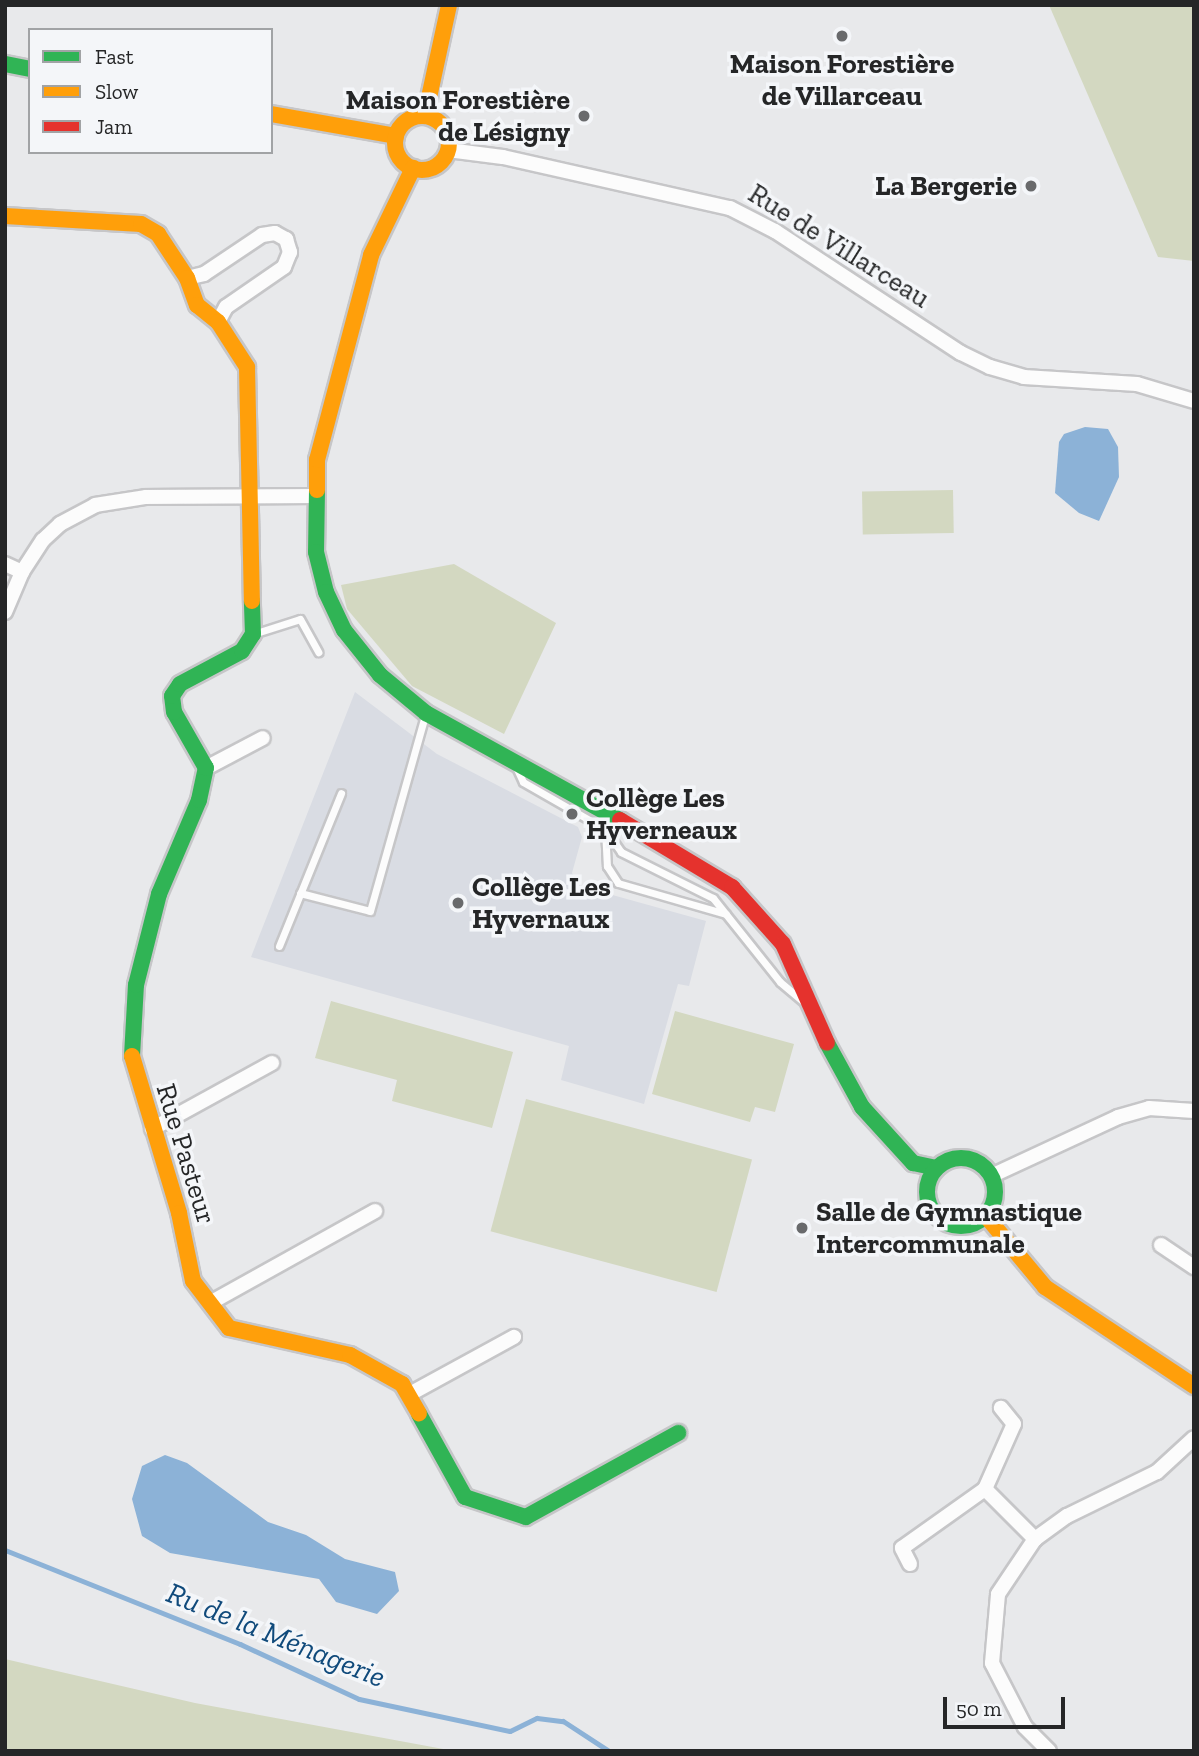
<!DOCTYPE html>
<html>
<head>
<meta charset="utf-8">
<style>
	body { margin:0 }
	#map { position:relative; width:1199px; height:1756px; overflow:hidden; background:#e8e9eb; font-family:"Zilla Slab",serif }
	div>[style] { position:absolute }
	[style*='--x'] { left:calc(var(--x)*1px); top:calc(var(--y)*1px); width:calc(var(--w)*1px); rotate:calc(var(--a)*1deg) }
	.built>* { inset:0; background:#d9dce3 }
	.green>* { inset:0; background:#d3d8c1; transform-origin:0 0 }
	.water>* { inset:0; background:#8cb2d7 }
	.stream>* { height:5px; margin:-2.5px; padding:0 2.5px; transform-origin:2.5px; border-radius:2.5px; background:#8cb2d7 }
	.roads { filter:drop-shadow(2px 0 #c6c6c8) drop-shadow(-2px 0 #c6c6c8) drop-shadow(0 2px #c6c6c8) drop-shadow(0 -2px #c6c6c8) }
	.lane>* { height:7px; margin:-3.5px; padding:0 3.5px; transform-origin:3.5px; border-radius:3.5px; background:#fcfcfc }
	.street>* { height:14px; margin:-7px; padding:0 7px; transform-origin:7px; border-radius:7px; background:#fcfcfc }
	.fast>* { height:16px; margin:-8px; padding:0 8px; transform-origin:8px; border-radius:8px; background:#30b455 }
	.fast>.ring { margin:-8px; padding:0; box-sizing:content-box; background:none; border:16px solid #30b455; border-radius:50% }
	.slow>* { height:16px; margin:-8px; padding:0 8px; transform-origin:8px; border-radius:8px; background:#ff9f0a }
	.slow>.ring { margin:-8px; padding:0; box-sizing:content-box; background:none; border:16px solid #ff9f0a; border-radius:50% }
	.jam>* { height:16px; margin:-8px; padding:0 8px; transform-origin:8px; border-radius:8px; background:#e5322d }
	.dots>* { width:19px; height:19px; translate:-50% -50%; box-sizing:border-box; border:4px solid #f4f6f9; border-radius:50% }
	span { translate:-50% -50%; white-space:nowrap; text-align:center; line-height:1.15; -webkit-text-stroke:7px #f4f6f9; paint-order:stroke }
	.poi-label { font-size:28px; color:#252627; font-weight:700 }
	.right { translate:-100% -50%; text-align:right }
	.left { translate:0 -50%; text-align:left }
	.street-label { font-size:28px; color:#252627 }
	.water-label { font-size:30px; color:#104a7b; font-style:italic }
	.frame { position:absolute; inset:0; border:7px solid #252627; pointer-events:none }
	.legend { position:absolute; left:28px; top:28px; width:245px; height:126px; box-sizing:border-box; background:#f4f6f9; border:2px solid #a1a3a5; margin:0; padding:9px 12px; list-style:none; font-size:21px; color:#252627 }
	.legend li { display:flex; align-items:center; gap:14px; height:35px }
	.legend b { width:35px; border:2px solid #a1a3a5 }
	.scale { position:absolute; left:943px; top:1697px; width:122px; height:32px; box-sizing:border-box; border:4px solid #252627; border-top:0; padding-left:9px; font-size:21px; line-height:24px; white-space:nowrap; color:#252627; -webkit-text-stroke:5px #f4f6f9; paint-order:stroke }
</style>
</head>
<body>
<div id="map">
	<div class="built">
		<div style="clip-path:polygon(355px 692px,437px 754px,578px 827px,582px 837px,572px 873px,580px 886px,706px 921px,689px 986px,678px 984px,644px 1104px,561px 1080px,569px 1046px,251px 957px)"></div>
	</div>
	<div class="green">
		<div style="clip-path:polygon(1049px 5px,1194px 5px,1194px 261px,1158px 257px)"></div>
		<div style="left:953px;top:490px;width:43px;height:91px;rotate:89deg"></div>
		<div style="clip-path:polygon(454px 564px,556px 623px,504px 734px,412px 686px,347px 609px,341px 585px)"></div>
		<div style="clip-path:polygon(331px 1001px,513px 1052px,492px 1128px,392px 1101px,397px 1080px,315px 1058px)"></div>
		<div style="clip-path:polygon(675px 1011px,794px 1044px,775px 1112px,755px 1107px,750px 1122px,652px 1094px)"></div>
		<div style="left:526px;top:1099px;width:234px;height:137px;rotate:15deg"></div>
		<div style="clip-path:polygon(5px 1659px,195px 1703px,454px 1751px,5px 1751px)"></div>
	</div>
	<div class="water">
		<div style="clip-path:polygon(1085px 427px,1108px 429px,1118px 447px,1119px 477px,1099px 521px,1079px 513px,1055px 493px,1059px 442px,1064px 434px)"></div>
		<div style="clip-path:polygon(165px 1455px,187px 1463px,268px 1522px,306px 1535px,345px 1559px,395px 1572px,399px 1591px,377px 1614px,336px 1602px,319px 1579px,170px 1553px,142px 1536px,132px 1499px,142px 1466px)"></div>
	</div>
	<div class="stream">
		<div style="--x:5;--y:1550;--w:253;--a:21.8"></div>
		<div style="--x:240;--y:1644;--w:131;--a:24.8"></div>
		<div style="--x:359;--y:1699;--w:154;--a:12"></div>
		<div style="--x:510;--y:1731;--w:30;--a:-26"></div>
		<div style="--x:537;--y:1718;--w:26;--a:7"></div>
		<div style="--x:563;--y:1721;--w:55;--a:33.1"></div>
	</div>
	<div class="roads">
		<div class="lane">
			<div style="--x:253;--y:634;--w:49;--a:-17.7"></div>
			<div style="--x:300;--y:619;--w:38;--a:61"></div>
			<div style="--x:517;--y:769;--w:14;--a:65"></div>
			<div style="--x:523;--y:782;--w:95;--a:29.8"></div>
			<div style="--x:605;--y:829;--w:28;--a:55"></div>
			<div style="--x:621;--y:852;--w:103;--a:26.6"></div>
			<div style="--x:713;--y:898;--w:107;--a:51.4"></div>
			<div style="--x:780;--y:982;--w:33;--a:40"></div>
			<div style="--x:605;--y:829;--w:37;--a:87"></div>
			<div style="--x:607;--y:866;--w:20;--a:57"></div>
			<div style="--x:618;--y:883;--w:112;--a:16"></div>
			<div style="--x:300;--y:893;--w:72;--a:14.4"></div>
			<div style="--x:370;--y:911;--w:204;--a:-74.3"></div>
			<div style="--x:279;--y:946;--w:165;--a:-67.9"></div>
		</div>
		<div class="street">
			<div style="--x:448;--y:150;--w:55;--a:7.3"></div>
			<div style="--x:503;--y:157;--w:233;--a:12.7"></div>
			<div style="--x:730;--y:208;--w:51;--a:27.1"></div>
			<div style="--x:775;--y:231;--w:222;--a:33.3"></div>
			<div style="--x:961;--y:353;--w:32;--a:26"></div>
			<div style="--x:990;--y:367;--w:35;--a:16"></div>
			<div style="--x:1024;--y:377;--w:113;--a:3.5"></div>
			<div style="--x:1137;--y:384;--w:59;--a:16.6"></div>
			<div style="--x:187;--y:278;--w:17;--a:-13"></div>
			<div style="--x:204;--y:274;--w:70;--a:-33.9"></div>
			<div style="--x:262;--y:235;--w:13;--a:-9"></div>
			<div style="--x:275;--y:233;--w:13;--a:29"></div>
			<div style="--x:286;--y:239;--w:14;--a:73"></div>
			<div style="--x:290;--y:252;--w:16;--a:112"></div>
			<div style="--x:284;--y:267;--w:70;--a:145.4"></div>
			<div style="--x:226;--y:307;--w:17;--a:118"></div>
			<div style="--x:5;--y:564;--w:19;--a:25"></div>
			<div style="--x:5;--y:612;--w:43;--a:-67"></div>
			<div style="--x:22;--y:572;--w:38;--a:-57"></div>
			<div style="--x:43;--y:540;--w:23;--a:-43"></div>
			<div style="--x:60;--y:524;--w:40;--a:-28"></div>
			<div style="--x:95;--y:505;--w:52;--a:-8.9"></div>
			<div style="--x:146;--y:497;--w:168;--a:-0.3"></div>
			<div style="--x:206;--y:768;--w:64;--a:-27.8"></div>
			<div style="--x:152;--y:1129;--w:137;--a:-28.8"></div>
			<div style="--x:991;--y:1176;--w:140;--a:-24.9"></div>
			<div style="--x:1118;--y:1117;--w:32;--a:-16"></div>
			<div style="--x:1149;--y:1108;--w:45;--a:3.8"></div>
			<div style="--x:1161;--y:1245;--w:40;--a:34"></div>
			<div style="--x:210;--y:1303;--w:189;--a:-29.1"></div>
			<div style="--x:408;--y:1395;--w:121;--a:-28.7"></div>
			<div style="--x:985;--y:1489;--w:71;--a:-66"></div>
			<div style="--x:1014;--y:1424;--w:21;--a:-129"></div>
			<div style="--x:910;--y:1564;--w:18;--a:-117"></div>
			<div style="--x:902;--y:1548;--w:102;--a:-35.4"></div>
			<div style="--x:985;--y:1489;--w:71;--a:45"></div>
			<div style="--x:1049;--y:1751;--w:34;--a:-135"></div>
			<div style="--x:1025;--y:1727;--w:72;--a:-117.3"></div>
			<div style="--x:992;--y:1663;--w:69;--a:-85"></div>
			<div style="--x:998;--y:1594;--w:66;--a:-56.1"></div>
			<div style="--x:1035;--y:1539;--w:39;--a:-36"></div>
			<div style="--x:1067;--y:1516;--w:100;--a:-26.1"></div>
			<div style="--x:1157;--y:1472;--w:50;--a:-42.6"></div>
		</div>
		<div class="fast">
			<div style="--x:5;--y:64;--w:25;--a:11"></div>
			<div style="--x:317;--y:490;--w:62;--a:90.9"></div>
			<div style="--x:316;--y:552;--w:41;--a:76"></div>
			<div style="--x:326;--y:592;--w:42;--a:64.7"></div>
			<div style="--x:344;--y:630;--w:58;--a:51.3"></div>
			<div style="--x:380;--y:675;--w:60;--a:39.6"></div>
			<div style="--x:426;--y:713;--w:222;--a:28.9"></div>
			<div style="--x:827;--y:1043;--w:73;--a:61.3"></div>
			<div style="--x:862;--y:1107;--w:76;--a:47.7"></div>
			<div style="--x:913;--y:1163;--w:24;--a:12"></div>
			<div style="--x:132;--y:1056;--w:71;--a:-86.8"></div>
			<div style="--x:136;--y:985;--w:94;--a:-75.8"></div>
			<div style="--x:159;--y:894;--w:102;--a:-66.9"></div>
			<div style="--x:199;--y:800;--w:33;--a:-78"></div>
			<div style="--x:206;--y:768;--w:64;--a:-119.7"></div>
			<div style="--x:174;--y:712;--w:16;--a:-97"></div>
			<div style="--x:172;--y:696;--w:14;--a:-56"></div>
			<div style="--x:180;--y:684;--w:70;--a:-28"></div>
			<div style="--x:242;--y:651;--w:20;--a:-57"></div>
			<div style="--x:253;--y:634;--w:33;--a:-92"></div>
			<div class="ring" style="left:927px;top:1158px;width:52px;height:52px"></div>
			<div style="--x:419;--y:1414;--w:95;--a:61"></div>
			<div style="--x:465;--y:1497;--w:64;--a:18.2"></div>
			<div style="--x:526;--y:1517;--w:174;--a:-28.9"></div>
		</div>
		<div class="slow">
			<div style="--x:271;--y:114;--w:127;--a:10"></div>
			<div style="--x:425;--y:116;--w:114;--a:-77.8"></div>
			<div class="ring" style="left:395px;top:116px;width:38px;height:38px"></div>
			<div style="--x:5;--y:216;--w:136;--a:3.4"></div>
			<div style="--x:141;--y:224;--w:20;--a:30"></div>
			<div style="--x:158;--y:234;--w:53;--a:56.6"></div>
			<div style="--x:187;--y:278;--w:29;--a:70"></div>
			<div style="--x:197;--y:305;--w:27;--a:39"></div>
			<div style="--x:218;--y:322;--w:54;--a:57.2"></div>
			<div style="--x:247;--y:367;--w:234;--a:88.8"></div>
			<div style="--x:317;--y:490;--w:30;--a:-90"></div>
			<div style="--x:317;--y:460;--w:212;--a:-75.2"></div>
			<div style="--x:371;--y:255;--w:97;--a:-64.2"></div>
			<div style="--x:132;--y:1056;--w:164;--a:73.3"></div>
			<div style="--x:179;--y:1213;--w:69;--a:78.4"></div>
			<div style="--x:193;--y:1281;--w:59;--a:52.5"></div>
			<div style="--x:229;--y:1328;--w:124;--a:12.6"></div>
			<div style="--x:350;--y:1355;--w:60;--a:29.1"></div>
			<div style="--x:402;--y:1384;--w:34;--a:60"></div>
			<div style="--x:985;--y:1215;--w:94;--a:50.2"></div>
			<div style="--x:1045;--y:1287;--w:179;--a:33.6"></div>
		</div>
		<div class="jam">
			<div style="--x:620;--y:820;--w:131;--a:30.9"></div>
			<div style="--x:732;--y:887;--w:76;--a:48.2"></div>
			<div style="--x:783;--y:944;--w:108;--a:66"></div>
		</div>
	</div>
	<div class="dots">
		<div style="left:842px;top:36px;background:#696a6c"></div>
		<div style="left:584px;top:116px;background:#696a6c"></div>
		<div style="left:1031px;top:186px;background:#696a6c"></div>
		<div style="left:572px;top:814px;background:#696a6c"></div>
		<div style="left:458px;top:903px;background:#696a6c"></div>
		<div style="left:802px;top:1228px;background:#696a6c"></div>
	</div>
	<div class="poi-label">
		<span style="left:842px;top:80px">Maison Forestière<br>de Villarceau</span>
		<span class="right" style="left:570px;top:116px">Maison Forestière<br>de Lésigny</span>
		<span class="right" style="left:1017px;top:186px">La Bergerie</span>
		<span class="left" style="left:586px;top:814px">Collège Les<br>Hyverneaux</span>
		<span class="left" style="left:472px;top:903px">Collège Les<br>Hyvernaux</span>
		<span class="left" style="left:816px;top:1228px">Salle de Gymnastique<br>Intercommunale</span>
	</div>
	<div class="street-label">
		<span style="left:839px;top:246px;rotate:32deg">Rue de Villarceau</span>
		<span style="left:186px;top:1154px;rotate:73deg">Rue Pasteur</span>
	</div>
	<div class="water-label">
		<span style="left:276px;top:1635px;rotate:22deg">Ru de la Ménagerie</span>
	</div>
	<div class="frame"></div>
	<ul class="legend">
	<li><b style="height:9px;background:#30b455"></b>Fast</li>
	<li><b style="height:9px;background:#ff9f0a"></b>Slow</li>
	<li><b style="height:9px;background:#e5322d"></b>Jam</li>
	</ul>
	<div class="scale">50 m</div>
</div>
</body>
</html>
